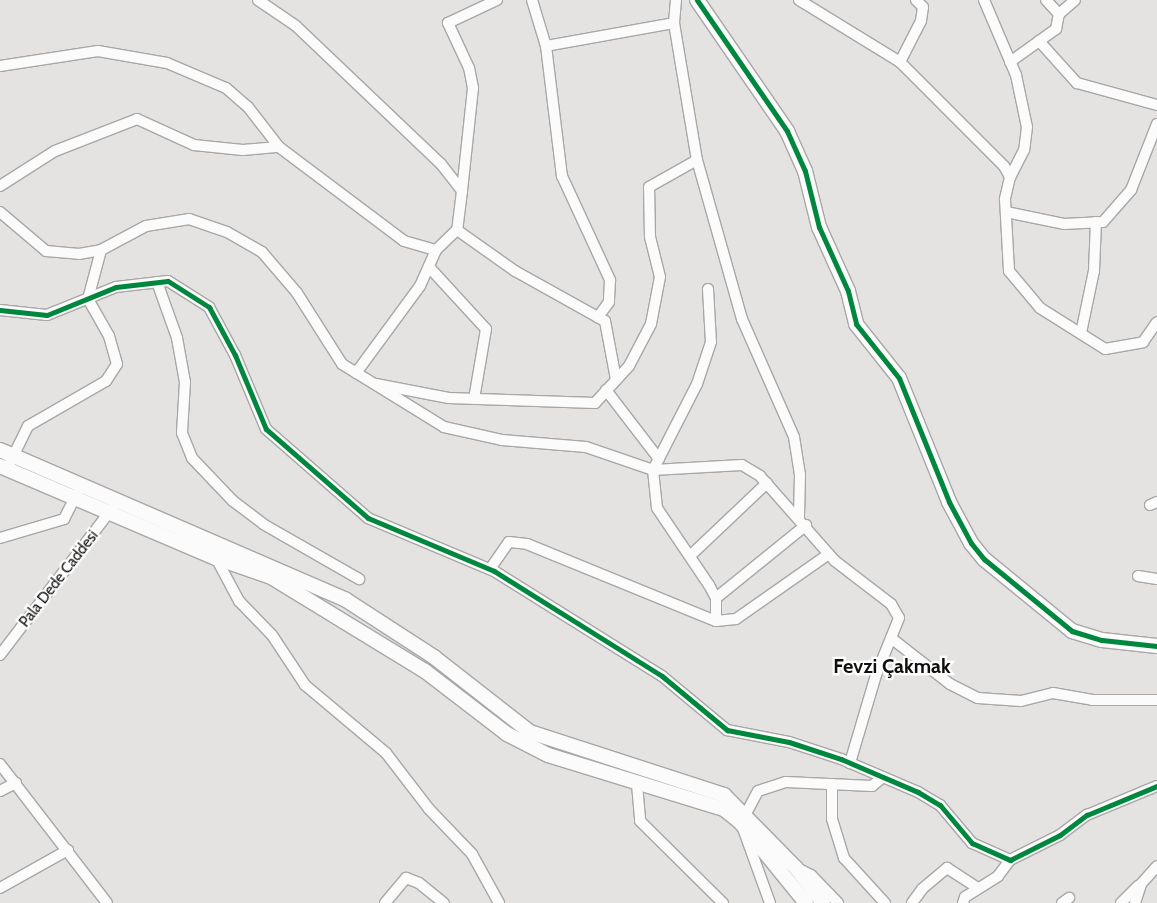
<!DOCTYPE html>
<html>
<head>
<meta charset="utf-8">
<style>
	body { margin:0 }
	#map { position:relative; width:1157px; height:903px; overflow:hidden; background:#e4e3e2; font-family:Cabin,sans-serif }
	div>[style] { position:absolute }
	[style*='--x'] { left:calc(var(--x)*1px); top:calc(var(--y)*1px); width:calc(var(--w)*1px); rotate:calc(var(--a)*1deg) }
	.roads { filter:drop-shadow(1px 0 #a8a7a6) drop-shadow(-1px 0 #a8a7a6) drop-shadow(0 1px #a8a7a6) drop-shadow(0 -1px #a8a7a6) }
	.street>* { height:10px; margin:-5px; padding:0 5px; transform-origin:5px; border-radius:5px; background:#fbfbfb }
	.secondary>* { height:14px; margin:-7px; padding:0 7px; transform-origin:7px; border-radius:7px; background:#fbfbfb }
	.cycleway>* { height:5px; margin:-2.5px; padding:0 2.5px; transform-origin:2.5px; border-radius:2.5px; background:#00873e }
	span { translate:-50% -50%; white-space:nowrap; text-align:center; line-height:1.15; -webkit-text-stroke:4.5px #fff; paint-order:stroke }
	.street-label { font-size:15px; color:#0f0f0e }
	.district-label { font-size:20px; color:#0f0f0e; font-weight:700 }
</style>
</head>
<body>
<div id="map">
	<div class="roads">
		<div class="street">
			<div style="--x:258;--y:0;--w:46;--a:34.4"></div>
			<div style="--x:296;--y:26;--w:200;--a:43.6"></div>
			<div style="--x:441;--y:164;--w:34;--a:52"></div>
			<div style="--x:462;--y:191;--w:39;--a:97"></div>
			<div style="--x:532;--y:0;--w:48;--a:73.1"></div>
			<div style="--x:546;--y:46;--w:131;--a:83"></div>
			<div style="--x:562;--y:176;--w:115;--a:65.2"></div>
			<div style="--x:610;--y:280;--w:22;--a:93"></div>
			<div style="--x:609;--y:302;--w:19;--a:126"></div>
			<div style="--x:676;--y:0;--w:23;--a:95"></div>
			<div style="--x:674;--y:23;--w:139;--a:80.5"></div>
			<div style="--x:697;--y:160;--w:165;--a:74.2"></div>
			<div style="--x:742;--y:319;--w:129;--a:66.2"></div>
			<div style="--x:794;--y:437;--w:38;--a:81"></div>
			<div style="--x:800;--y:475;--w:42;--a:91.4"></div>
			<div style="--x:799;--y:0;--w:119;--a:31.5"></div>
			<div style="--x:900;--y:62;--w:147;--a:45"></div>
			<div style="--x:1004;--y:166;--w:13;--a:61"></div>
			<div style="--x:984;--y:0;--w:82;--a:66.9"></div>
			<div style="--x:1016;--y:75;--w:53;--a:78.1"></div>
			<div style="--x:1027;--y:127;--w:23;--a:97"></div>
			<div style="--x:1024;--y:150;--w:30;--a:117"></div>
			<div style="--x:1010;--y:177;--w:23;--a:103"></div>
			<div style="--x:1005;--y:199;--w:72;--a:86.8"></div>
			<div style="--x:1009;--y:271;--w:48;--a:50"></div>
			<div style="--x:1040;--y:308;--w:77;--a:32.2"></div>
			<div style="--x:1105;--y:349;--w:39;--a:-10"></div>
			<div style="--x:1143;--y:342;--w:24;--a:-55"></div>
			<div style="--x:1059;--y:14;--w:21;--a:-41"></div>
			<div style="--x:1039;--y:41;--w:57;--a:47.9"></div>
			<div style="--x:1077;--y:83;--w:83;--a:15.4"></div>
			<div style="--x:546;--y:46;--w:130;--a:-10.2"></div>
			<div style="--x:900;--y:62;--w:46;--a:-62.9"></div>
			<div style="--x:921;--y:21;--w:14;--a:-82"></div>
			<div style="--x:923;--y:7;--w:10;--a:-135"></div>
			<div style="--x:1010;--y:62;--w:57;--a:-35.7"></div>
			<div style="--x:1056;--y:29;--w:15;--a:-79"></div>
			<div style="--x:1059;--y:14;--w:19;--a:-133"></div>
			<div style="--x:0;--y:66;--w:99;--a:-8.7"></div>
			<div style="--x:98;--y:51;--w:70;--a:9.9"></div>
			<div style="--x:167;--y:63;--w:64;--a:23"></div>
			<div style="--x:226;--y:88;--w:29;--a:41"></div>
			<div style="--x:248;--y:107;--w:51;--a:52.2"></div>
			<div style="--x:0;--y:186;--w:65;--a:-32.5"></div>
			<div style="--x:55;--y:151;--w:88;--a:-21.3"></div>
			<div style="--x:137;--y:119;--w:63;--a:24.5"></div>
			<div style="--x:194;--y:145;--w:49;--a:5.8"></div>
			<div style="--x:243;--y:150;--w:36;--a:-5"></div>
			<div style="--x:279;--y:147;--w:156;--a:36.9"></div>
			<div style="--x:404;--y:241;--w:33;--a:16"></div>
			<div style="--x:436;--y:250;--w:29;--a:-44"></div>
			<div style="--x:457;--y:230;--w:71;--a:35.3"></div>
			<div style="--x:515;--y:271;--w:103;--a:29.1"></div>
			<div style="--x:605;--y:321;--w:59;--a:79.3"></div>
			<div style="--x:462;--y:191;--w:104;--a:-83.9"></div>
			<div style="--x:473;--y:88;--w:20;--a:-101"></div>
			<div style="--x:469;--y:68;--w:50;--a:-115"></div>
			<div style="--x:448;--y:23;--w:54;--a:-25.1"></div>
			<div style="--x:0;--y:212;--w:60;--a:40.3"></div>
			<div style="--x:46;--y:251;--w:33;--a:5"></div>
			<div style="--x:79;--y:254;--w:22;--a:-10"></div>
			<div style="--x:1006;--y:212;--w:59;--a:11.7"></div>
			<div style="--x:1064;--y:224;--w:39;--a:-3"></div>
			<div style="--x:1103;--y:222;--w:43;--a:-48.8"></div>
			<div style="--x:1131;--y:190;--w:71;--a:-68.5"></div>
			<div style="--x:429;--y:267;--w:84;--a:47.4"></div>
			<div style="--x:486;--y:329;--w:71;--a:99.7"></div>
			<div style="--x:157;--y:282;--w:59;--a:70.3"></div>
			<div style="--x:177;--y:338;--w:45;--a:79.7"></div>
			<div style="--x:185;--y:382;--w:51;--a:93.4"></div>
			<div style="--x:182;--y:433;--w:27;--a:68"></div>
			<div style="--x:192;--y:458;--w:59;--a:46.4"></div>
			<div style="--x:233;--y:501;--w:38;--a:37"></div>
			<div style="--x:263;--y:524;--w:111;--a:29.8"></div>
			<div style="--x:708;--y:289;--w:53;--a:86.8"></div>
			<div style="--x:711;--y:342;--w:44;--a:108.4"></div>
			<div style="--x:697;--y:384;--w:97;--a:117.1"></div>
			<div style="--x:653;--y:470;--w:38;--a:84"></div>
			<div style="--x:657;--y:508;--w:93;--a:56"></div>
			<div style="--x:709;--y:585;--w:15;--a:62"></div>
			<div style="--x:716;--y:598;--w:23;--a:90"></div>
			<div style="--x:0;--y:310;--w:47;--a:6.1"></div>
			<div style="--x:47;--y:315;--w:74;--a:-22.1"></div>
			<div style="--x:116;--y:287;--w:52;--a:-6.6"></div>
			<div style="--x:168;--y:281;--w:49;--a:32.4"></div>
			<div style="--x:209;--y:307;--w:55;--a:61.6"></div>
			<div style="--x:235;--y:355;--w:80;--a:67.3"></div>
			<div style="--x:266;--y:429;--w:135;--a:41.1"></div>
			<div style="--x:368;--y:518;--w:137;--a:22.8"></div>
			<div style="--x:494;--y:571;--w:198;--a:32"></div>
			<div style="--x:662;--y:676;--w:85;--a:39.7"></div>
			<div style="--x:727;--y:730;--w:63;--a:11"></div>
			<div style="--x:789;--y:742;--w:55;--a:18.1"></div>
			<div style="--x:841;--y:759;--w:84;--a:23.2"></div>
			<div style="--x:918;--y:792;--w:26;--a:31"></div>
			<div style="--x:940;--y:805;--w:50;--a:49.9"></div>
			<div style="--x:972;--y:843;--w:42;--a:24.1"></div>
			<div style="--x:1010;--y:860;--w:56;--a:-26.6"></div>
			<div style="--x:1060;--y:835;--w:34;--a:-37"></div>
			<div style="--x:1087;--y:815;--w:76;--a:-22.5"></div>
			<div style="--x:1081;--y:333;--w:63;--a:-78.2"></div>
			<div style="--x:1094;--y:271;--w:49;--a:-87.7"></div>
			<div style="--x:356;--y:373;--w:108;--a:-53.7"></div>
			<div style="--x:420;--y:286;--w:39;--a:-66"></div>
			<div style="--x:376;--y:384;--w:74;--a:10.9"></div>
			<div style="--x:449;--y:398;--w:146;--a:2"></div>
			<div style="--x:595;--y:403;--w:50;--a:-47.4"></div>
			<div style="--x:629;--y:366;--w:47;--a:-62.4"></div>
			<div style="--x:651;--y:324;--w:48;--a:-79.2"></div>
			<div style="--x:660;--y:277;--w:41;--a:-104"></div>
			<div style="--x:650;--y:237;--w:50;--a:-91.1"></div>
			<div style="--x:649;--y:187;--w:55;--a:-29.4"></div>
			<div style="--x:606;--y:390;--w:87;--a:52.5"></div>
			<div style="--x:7;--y:469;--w:48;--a:-64"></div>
			<div style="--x:28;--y:426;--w:90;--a:-30"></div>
			<div style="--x:106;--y:381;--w:20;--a:-57"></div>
			<div style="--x:117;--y:364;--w:29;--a:-106"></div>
			<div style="--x:109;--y:336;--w:43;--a:-119.6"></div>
			<div style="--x:88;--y:299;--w:51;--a:-75.1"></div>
			<div style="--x:101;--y:250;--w:51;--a:-28.1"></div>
			<div style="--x:146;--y:226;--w:44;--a:-9.2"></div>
			<div style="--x:189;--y:219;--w:40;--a:18.9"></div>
			<div style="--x:227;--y:232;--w:40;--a:29.7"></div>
			<div style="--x:262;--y:252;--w:54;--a:49.5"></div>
			<div style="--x:297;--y:293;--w:84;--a:57.6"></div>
			<div style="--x:342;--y:364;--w:120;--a:31.7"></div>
			<div style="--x:444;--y:427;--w:59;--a:12.6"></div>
			<div style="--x:502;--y:440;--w:84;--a:4.8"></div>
			<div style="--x:586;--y:447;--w:71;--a:18.9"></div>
			<div style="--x:653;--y:470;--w:89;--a:-3.2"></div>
			<div style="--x:742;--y:465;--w:21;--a:31"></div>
			<div style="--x:760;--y:476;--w:113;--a:48.6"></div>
			<div style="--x:835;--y:561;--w:71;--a:37.5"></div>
			<div style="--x:891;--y:604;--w:16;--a:60"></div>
			<div style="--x:899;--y:618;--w:61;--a:112"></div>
			<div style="--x:876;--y:675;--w:92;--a:106.5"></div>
			<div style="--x:1150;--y:505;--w:8;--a:-23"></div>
			<div style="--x:0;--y:538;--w:67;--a:-16.5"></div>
			<div style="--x:64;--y:519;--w:30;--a:-63"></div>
			<div style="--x:690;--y:556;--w:106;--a:-43.5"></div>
			<div style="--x:216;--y:558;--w:49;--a:61.9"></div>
			<div style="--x:239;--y:601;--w:47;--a:45.9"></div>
			<div style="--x:272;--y:635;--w:60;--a:56.6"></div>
			<div style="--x:305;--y:685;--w:106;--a:40"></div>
			<div style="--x:386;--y:753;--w:71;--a:52.5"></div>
			<div style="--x:429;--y:809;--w:62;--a:46.3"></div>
			<div style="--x:472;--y:854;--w:56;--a:61.1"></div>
			<div style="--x:490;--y:569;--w:33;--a:-55"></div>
			<div style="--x:509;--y:542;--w:18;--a:6"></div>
			<div style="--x:527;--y:544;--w:204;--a:22.2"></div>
			<div style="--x:716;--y:621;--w:20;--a:-6"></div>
			<div style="--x:736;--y:619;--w:113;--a:-35"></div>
			<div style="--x:1138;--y:576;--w:19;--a:9"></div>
			<div style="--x:716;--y:598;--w:116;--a:-39"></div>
			<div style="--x:891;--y:638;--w:75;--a:37.9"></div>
			<div style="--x:950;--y:684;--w:31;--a:27"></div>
			<div style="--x:978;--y:698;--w:43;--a:4"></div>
			<div style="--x:1021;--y:701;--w:33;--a:-14"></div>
			<div style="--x:1053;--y:693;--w:40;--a:10"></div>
			<div style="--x:1092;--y:700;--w:65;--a:0"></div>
			<div style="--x:0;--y:655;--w:186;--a:-52.6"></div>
			<div style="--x:0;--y:764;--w:175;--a:52.4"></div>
			<div style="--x:637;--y:784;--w:37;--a:85"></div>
			<div style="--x:640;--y:821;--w:117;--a:44.7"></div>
			<div style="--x:832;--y:784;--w:35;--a:90"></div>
			<div style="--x:832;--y:819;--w:41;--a:72.9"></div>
			<div style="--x:844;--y:858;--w:61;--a:47.7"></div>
			<div style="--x:0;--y:791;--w:18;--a:-27"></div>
			<div style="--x:797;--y:868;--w:16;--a:27"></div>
			<div style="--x:811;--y:875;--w:39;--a:46"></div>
			<div style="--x:0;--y:888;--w:78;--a:-29.2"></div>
			<div style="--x:385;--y:903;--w:33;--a:-50"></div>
			<div style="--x:406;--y:878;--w:14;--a:21"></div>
			<div style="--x:419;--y:883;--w:32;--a:39"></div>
			<div style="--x:770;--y:903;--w:85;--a:-109.9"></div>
			<div style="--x:741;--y:823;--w:36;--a:-62"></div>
			<div style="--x:758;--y:791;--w:29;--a:-18"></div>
			<div style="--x:786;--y:782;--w:86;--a:2.7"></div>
			<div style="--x:872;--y:786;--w:14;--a:-39"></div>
			<div style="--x:912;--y:903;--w:17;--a:-54"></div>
			<div style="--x:922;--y:889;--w:33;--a:-40"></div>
			<div style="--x:947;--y:868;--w:37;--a:33"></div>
			<div style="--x:963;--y:903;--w:6;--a:-72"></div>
			<div style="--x:965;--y:897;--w:39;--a:-32"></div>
			<div style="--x:998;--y:876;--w:20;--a:-53"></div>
			<div style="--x:1062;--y:903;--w:9;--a:-36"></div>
			<div style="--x:1121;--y:903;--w:24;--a:-45"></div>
			<div style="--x:1135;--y:903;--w:20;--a:-72"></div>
			<div style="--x:1141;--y:884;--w:24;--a:-48"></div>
		</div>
		<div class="secondary">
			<div style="--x:697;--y:0;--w:159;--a:55.5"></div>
			<div style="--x:787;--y:131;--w:44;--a:65.8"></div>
			<div style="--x:805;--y:171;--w:58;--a:76"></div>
			<div style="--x:819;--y:227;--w:70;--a:65.6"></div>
			<div style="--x:848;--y:291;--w:34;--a:76"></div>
			<div style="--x:856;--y:324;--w:69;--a:51.5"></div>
			<div style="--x:899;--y:378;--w:134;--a:68"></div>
			<div style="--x:949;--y:502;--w:47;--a:61.8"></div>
			<div style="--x:971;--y:543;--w:21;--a:51"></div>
			<div style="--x:984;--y:559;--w:114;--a:39.3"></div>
			<div style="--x:1072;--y:631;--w:31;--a:17"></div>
			<div style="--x:1102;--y:640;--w:55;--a:6.2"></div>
			<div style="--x:0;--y:450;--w:377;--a:23.4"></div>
			<div style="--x:346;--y:600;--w:105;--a:32.9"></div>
			<div style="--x:434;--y:657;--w:122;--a:38"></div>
			<div style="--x:530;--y:732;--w:204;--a:18"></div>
			<div style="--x:724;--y:795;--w:103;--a:45.4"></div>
			<div style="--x:796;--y:868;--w:44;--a:52.4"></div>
			<div style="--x:0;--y:466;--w:235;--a:23.1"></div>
			<div style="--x:216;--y:558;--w:58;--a:19.1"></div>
			<div style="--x:271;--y:577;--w:180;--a:31.4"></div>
			<div style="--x:425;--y:671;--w:103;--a:37.5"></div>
			<div style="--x:507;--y:734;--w:46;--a:27.1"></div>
			<div style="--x:548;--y:755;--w:184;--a:17.1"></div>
			<div style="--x:724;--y:809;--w:22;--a:39"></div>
			<div style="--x:741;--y:823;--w:103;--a:50.9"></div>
		</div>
	</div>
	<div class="cycleway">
		<div style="--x:697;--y:0;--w:159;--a:55.5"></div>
		<div style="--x:787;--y:131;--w:44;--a:65.8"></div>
		<div style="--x:805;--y:171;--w:58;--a:76"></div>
		<div style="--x:819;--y:227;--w:70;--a:65.6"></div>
		<div style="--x:848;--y:291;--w:34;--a:76"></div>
		<div style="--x:856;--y:324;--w:69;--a:51.5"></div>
		<div style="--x:899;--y:378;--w:134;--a:68"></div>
		<div style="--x:949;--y:502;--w:47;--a:61.8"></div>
		<div style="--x:971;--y:543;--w:21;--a:51"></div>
		<div style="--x:984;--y:559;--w:114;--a:39.3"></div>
		<div style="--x:1072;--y:631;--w:31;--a:17"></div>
		<div style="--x:1102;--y:640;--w:55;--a:6.2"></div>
		<div style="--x:0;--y:310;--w:47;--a:6.1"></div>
		<div style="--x:47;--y:315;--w:74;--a:-22.1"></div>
		<div style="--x:116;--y:287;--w:52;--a:-6.6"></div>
		<div style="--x:168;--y:281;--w:49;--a:32.4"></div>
		<div style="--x:209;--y:307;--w:55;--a:61.6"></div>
		<div style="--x:235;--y:355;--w:80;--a:67.3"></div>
		<div style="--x:266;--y:429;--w:135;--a:41.1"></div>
		<div style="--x:368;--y:518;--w:137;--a:22.8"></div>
		<div style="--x:494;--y:571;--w:198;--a:32"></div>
		<div style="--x:662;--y:676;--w:85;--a:39.7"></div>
		<div style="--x:727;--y:730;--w:63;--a:11"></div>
		<div style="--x:789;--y:742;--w:55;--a:18.1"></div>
		<div style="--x:841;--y:759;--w:84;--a:23.2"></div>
		<div style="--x:918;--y:792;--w:26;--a:31"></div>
		<div style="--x:940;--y:805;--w:50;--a:49.9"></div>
		<div style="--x:972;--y:843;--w:42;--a:24.1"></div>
		<div style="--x:1010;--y:860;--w:56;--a:-26.6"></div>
		<div style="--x:1060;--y:835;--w:34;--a:-37"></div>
		<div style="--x:1087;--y:815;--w:76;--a:-22.5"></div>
	</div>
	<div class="street-label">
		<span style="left:59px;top:579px;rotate:-52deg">Pala Dede Caddesi</span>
	</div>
	<div class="district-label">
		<span style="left:892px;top:666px">Fevzi Çakmak</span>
	</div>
</div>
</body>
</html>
